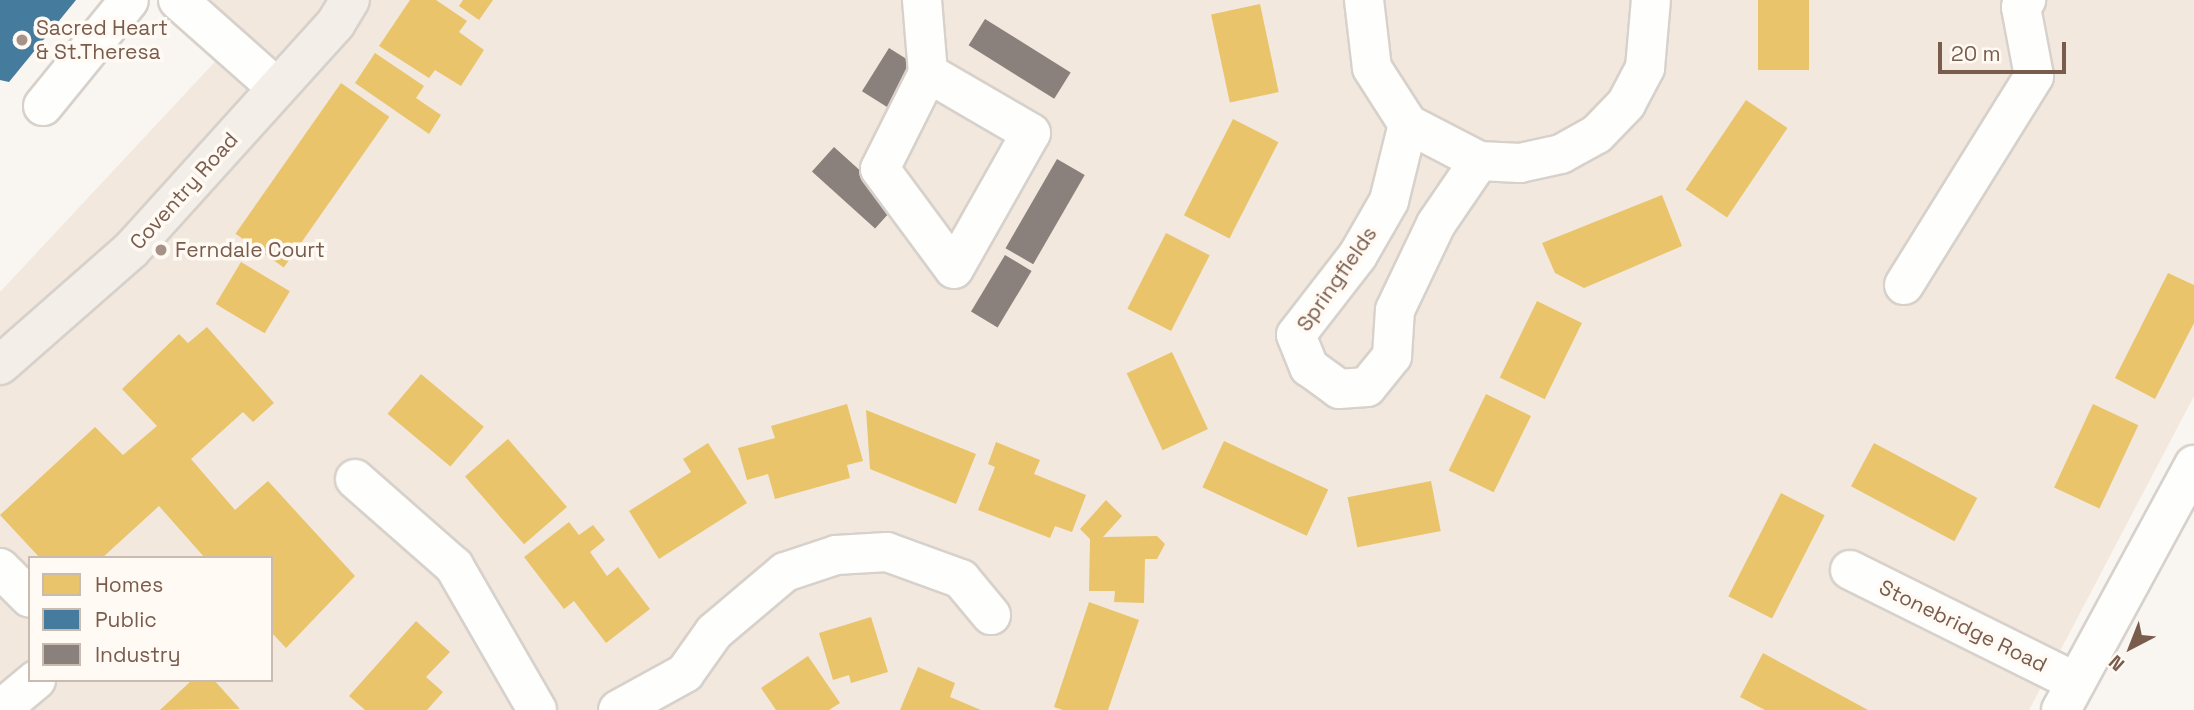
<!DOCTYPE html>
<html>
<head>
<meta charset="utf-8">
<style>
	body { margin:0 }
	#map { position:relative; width:2194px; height:710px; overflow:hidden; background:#f9f5f0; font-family:"Space Grotesk",sans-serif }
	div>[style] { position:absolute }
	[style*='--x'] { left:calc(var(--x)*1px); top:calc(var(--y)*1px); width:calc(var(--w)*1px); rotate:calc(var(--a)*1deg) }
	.residential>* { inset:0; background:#f2e8de }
	.homes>* { inset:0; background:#e9c46a; transform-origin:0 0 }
	.public>* { inset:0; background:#457b9d }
	.industry>* { inset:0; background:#8a817c; transform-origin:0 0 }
	.roads { filter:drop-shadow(2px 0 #d7d1cb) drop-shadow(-2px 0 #d7d1cb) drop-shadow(0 2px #d7d1cb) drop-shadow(0 -2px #d7d1cb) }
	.minor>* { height:38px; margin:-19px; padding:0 19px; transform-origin:19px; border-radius:19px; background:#fefefd }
	.major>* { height:38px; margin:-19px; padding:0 19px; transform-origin:19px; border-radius:19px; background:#f3eee8 }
	.dots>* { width:19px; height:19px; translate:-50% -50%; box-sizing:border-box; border:4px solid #fffaf3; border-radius:50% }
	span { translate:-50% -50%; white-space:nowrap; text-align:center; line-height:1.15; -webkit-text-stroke:7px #fffaf3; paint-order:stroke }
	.poi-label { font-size:21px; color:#7a5c4d }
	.left { translate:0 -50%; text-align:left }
	.street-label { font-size:21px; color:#7a5c4d }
	.legend { position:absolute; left:28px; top:556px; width:245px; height:126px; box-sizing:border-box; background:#fffaf3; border:2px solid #cabbb1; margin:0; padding:9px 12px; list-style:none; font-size:21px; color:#7a5c4d }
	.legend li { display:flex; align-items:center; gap:14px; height:35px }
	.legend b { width:35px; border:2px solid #cabbb1 }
	.north { position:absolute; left:2096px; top:612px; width:70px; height:70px; -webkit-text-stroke:5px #fffaf3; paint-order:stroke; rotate:222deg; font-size:19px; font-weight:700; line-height:28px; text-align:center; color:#7a5c4d }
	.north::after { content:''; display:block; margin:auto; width:24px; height:32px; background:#7a5c4d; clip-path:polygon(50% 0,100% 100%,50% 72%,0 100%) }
	.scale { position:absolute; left:1938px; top:42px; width:128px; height:32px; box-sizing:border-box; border:4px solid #7a5c4d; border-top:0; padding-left:9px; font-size:21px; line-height:24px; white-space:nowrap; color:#7a5c4d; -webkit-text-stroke:5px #fffaf3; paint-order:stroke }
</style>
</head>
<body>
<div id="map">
	<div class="residential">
		<div style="clip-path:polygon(evenodd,169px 0,2194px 0,2194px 396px,2029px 710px,0 710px,0 292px,226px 50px,169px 0,30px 558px,271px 558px,271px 680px,30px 680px,30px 558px)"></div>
	</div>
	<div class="homes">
		<div style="clip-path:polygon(410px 0,436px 0,467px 21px,459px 32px,484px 50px,461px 86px,435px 70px,429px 78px,379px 46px)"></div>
		<div style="clip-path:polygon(463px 0,493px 0,479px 20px,459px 6px)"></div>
		<div style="left:1758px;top:0;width:51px;height:70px"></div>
		<div style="left:1260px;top:4px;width:90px;height:50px;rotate:78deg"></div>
		<div style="clip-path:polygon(375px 53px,424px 86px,416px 98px,441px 115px,429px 134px,355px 83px)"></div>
		<div style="left:341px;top:83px;width:59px;height:184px;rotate:35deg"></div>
		<div style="left:1746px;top:100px;width:50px;height:108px;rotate:34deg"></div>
		<div style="left:1233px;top:119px;width:51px;height:108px;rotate:27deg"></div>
		<div style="clip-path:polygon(1662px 195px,1682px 246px,1584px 288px,1555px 273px,1542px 243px)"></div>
		<div style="left:1166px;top:233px;width:49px;height:85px;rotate:27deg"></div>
		<div style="left:241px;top:262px;width:57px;height:49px;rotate:31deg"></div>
		<div style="clip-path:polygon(2168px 273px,2194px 285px,2194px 323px,2155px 399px,2115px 378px)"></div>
		<div style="left:1537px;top:301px;width:50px;height:85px;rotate:26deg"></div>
		<div style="clip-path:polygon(207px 327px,274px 403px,253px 422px,243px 412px,191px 459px,235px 510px,268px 481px,355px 576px,286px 648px,271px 632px,271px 558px,205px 558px,159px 506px,102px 558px,40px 558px,0 515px,95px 427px,123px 455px,157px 426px,122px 389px,179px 334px,188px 343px)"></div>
		<div style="left:1172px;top:352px;width:85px;height:50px;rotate:65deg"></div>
		<div style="left:421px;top:374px;width:82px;height:52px;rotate:40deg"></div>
		<div style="left:1486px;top:394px;width:50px;height:85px;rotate:26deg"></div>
		<div style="clip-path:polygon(847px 404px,863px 461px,847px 465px,850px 478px,775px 499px,768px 474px,747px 480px,738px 448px,775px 438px,771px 426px)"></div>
		<div style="left:2093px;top:404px;width:50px;height:92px;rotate:25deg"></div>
		<div style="clip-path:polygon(866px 410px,976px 454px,956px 504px,870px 469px)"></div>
		<div style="left:508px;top:439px;width:90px;height:57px;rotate:49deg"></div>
		<div style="left:1224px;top:441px;width:115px;height:51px;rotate:25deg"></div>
		<div style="clip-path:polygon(996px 442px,1040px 460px,1034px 474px,1086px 495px,1072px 532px,1055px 526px,1050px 538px,978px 510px,995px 467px,988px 464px)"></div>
		<div style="clip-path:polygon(708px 443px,747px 503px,659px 559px,629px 511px,691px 472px,683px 459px)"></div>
		<div style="left:1874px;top:443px;width:117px;height:49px;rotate:28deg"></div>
		<div style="left:1431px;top:481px;width:51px;height:85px;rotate:79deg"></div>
		<div style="left:1781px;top:493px;width:49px;height:116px;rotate:27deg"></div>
		<div style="clip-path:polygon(1106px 500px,1122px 516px,1103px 537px,1157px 536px,1165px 544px,1157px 559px,1145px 559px,1144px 603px,1114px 602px,1115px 591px,1089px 591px,1090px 539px,1080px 529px)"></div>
		<div style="clip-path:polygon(569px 522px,579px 535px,593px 525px,605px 540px,590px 552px,607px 576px,618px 567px,650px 609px,606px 643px,574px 601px,564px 609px,524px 557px)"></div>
		<div style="clip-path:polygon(1089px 602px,1139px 620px,1108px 710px,1063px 710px,1054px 707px)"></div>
		<div style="clip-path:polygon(871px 617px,888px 672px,851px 683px,849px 675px,833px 680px,819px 633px)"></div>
		<div style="clip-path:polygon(416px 621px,450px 652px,426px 677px,443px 692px,427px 710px,365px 710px,349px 696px)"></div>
		<div style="clip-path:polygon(1763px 653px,1809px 678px,1868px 710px,1765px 710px,1740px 697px)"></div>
		<div style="clip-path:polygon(808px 656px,840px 703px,829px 710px,776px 710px,761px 688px)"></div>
		<div style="clip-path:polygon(918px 667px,955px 683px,950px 697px,981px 710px,900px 710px)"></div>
		<div style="clip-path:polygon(192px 680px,214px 680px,240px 709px,160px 710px)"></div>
	</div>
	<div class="public">
		<div style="clip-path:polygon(0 0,76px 0,9px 82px,0 80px)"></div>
	</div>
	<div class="industry">
		<div style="left:985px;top:19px;width:101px;height:31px;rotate:32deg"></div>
		<div style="left:889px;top:48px;width:31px;height:51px;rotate:32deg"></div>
		<div style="left:834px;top:147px;width:85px;height:33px;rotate:42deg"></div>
		<div style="left:1057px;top:159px;width:32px;height:103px;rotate:30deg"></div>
		<div style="left:1005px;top:255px;width:31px;height:66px;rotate:31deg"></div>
	</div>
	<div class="roads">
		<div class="minor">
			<div style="--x:178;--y:0;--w:132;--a:41.6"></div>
			<div style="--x:922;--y:0;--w:73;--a:85.3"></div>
			<div style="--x:928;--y:73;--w:107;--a:116.6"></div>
			<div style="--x:880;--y:169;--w:124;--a:53.5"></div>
			<div style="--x:954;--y:269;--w:156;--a:-60.5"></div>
			<div style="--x:1031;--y:133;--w:119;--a:-149.8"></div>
			<div style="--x:1364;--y:0;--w:68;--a:83.3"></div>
			<div style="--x:1372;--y:68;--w:67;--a:57.3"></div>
			<div style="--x:1408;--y:124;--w:80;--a:27.5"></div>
			<div style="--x:1479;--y:161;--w:41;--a:2.8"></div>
			<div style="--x:1520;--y:163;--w:42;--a:-12.4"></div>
			<div style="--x:1561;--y:154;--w:41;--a:-29.1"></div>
			<div style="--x:1597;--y:134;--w:42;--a:-46"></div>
			<div style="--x:1626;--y:104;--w:41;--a:-62.2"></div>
			<div style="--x:1645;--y:68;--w:68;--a:-85"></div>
			<div style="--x:43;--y:106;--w:136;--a:-50.9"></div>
			<div style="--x:1408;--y:124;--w:79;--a:103.9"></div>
			<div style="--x:1389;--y:201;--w:62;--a:119.9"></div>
			<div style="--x:1358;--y:255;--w:101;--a:127.8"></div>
			<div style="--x:1296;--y:335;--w:35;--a:68"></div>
			<div style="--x:1309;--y:367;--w:37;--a:36"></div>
			<div style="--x:1339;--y:389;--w:28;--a:-4"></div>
			<div style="--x:1367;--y:387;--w:40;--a:-51"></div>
			<div style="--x:1392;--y:356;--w:46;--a:-86.3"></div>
			<div style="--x:1395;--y:310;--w:95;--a:-64.5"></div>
			<div style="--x:1436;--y:224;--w:76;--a:-55.7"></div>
			<div style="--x:1904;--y:285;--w:246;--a:-58.1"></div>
			<div style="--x:2034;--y:76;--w:70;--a:-100.7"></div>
			<div style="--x:2021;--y:7;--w:9;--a:-54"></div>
			<div style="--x:355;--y:479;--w:132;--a:41.3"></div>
			<div style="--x:454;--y:566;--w:166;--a:60"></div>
			<div style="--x:0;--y:568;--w:42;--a:45"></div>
			<div style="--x:1850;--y:570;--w:252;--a:26.4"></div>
			<div style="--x:0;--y:710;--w:47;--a:-39.8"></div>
			<div style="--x:618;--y:710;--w:77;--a:-28.9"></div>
			<div style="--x:685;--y:673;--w:50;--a:-54.7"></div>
			<div style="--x:714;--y:632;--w:93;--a:-40.2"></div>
			<div style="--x:785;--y:572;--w:54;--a:-18.4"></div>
			<div style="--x:836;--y:555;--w:51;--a:-3.4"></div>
			<div style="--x:887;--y:552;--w:79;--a:20"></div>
			<div style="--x:961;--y:579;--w:47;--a:50.2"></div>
			<div style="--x:2061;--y:710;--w:279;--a:-61.5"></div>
		</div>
		<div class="major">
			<div style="--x:0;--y:365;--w:174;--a:-41.3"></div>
			<div style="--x:131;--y:250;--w:306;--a:-47.9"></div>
			<div style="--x:336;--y:23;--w:27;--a:-59"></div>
		</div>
	</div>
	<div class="dots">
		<div style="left:22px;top:40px;background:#a69286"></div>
		<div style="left:161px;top:250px;background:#a69286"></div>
	</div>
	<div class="poi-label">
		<span class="left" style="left:36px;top:40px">Sacred Heart<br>&amp; St.Theresa</span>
		<span class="left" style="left:175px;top:250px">Ferndale Court</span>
	</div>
	<div class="street-label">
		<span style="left:184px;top:191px;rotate:-48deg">Coventry Road</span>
		<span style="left:1337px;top:279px;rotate:-55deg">Springfields</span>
		<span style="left:1963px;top:626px;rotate:26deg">Stonebridge Road</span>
	</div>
	<ul class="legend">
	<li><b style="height:19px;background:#e9c46a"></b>Homes</li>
	<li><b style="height:19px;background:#457b9d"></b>Public</li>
	<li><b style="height:19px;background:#8a817c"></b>Industry</li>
	</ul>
	<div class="north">N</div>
	<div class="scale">20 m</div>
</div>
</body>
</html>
